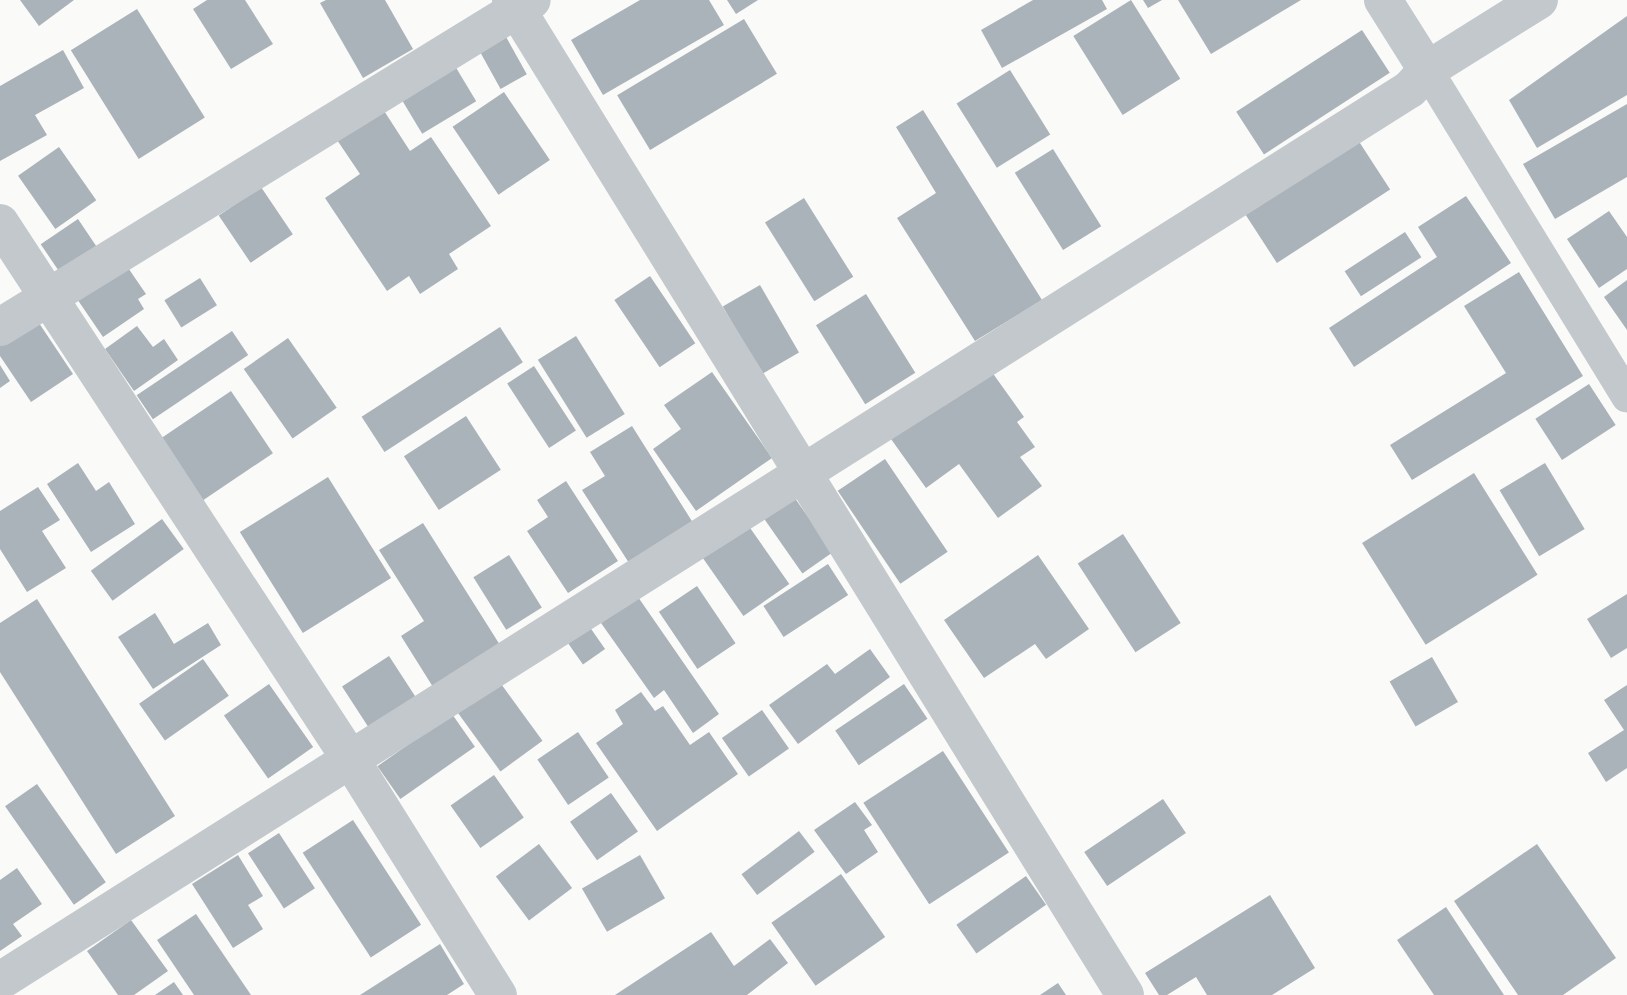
<!DOCTYPE html>
<html>
<head>
<meta charset="utf-8">
<style>
	body { margin:0 }
	#map { position:relative; width:1627px; height:995px; overflow:hidden; background:#fafaf8; font-family:"Fira Sans",sans-serif }
	div>[style] { position:absolute }
	[style*='--x'] { left:calc(var(--x)*1px); top:calc(var(--y)*1px); width:calc(var(--w)*1px); rotate:calc(var(--a)*1deg) }
	.building>* { inset:0; background:#aab3b9; transform-origin:0 0 }
	.pedestrian>* { height:32px; margin:-16px; padding:0 16px; transform-origin:16px; border-radius:16px; background:#c3c8cc }
	.minor>* { height:38px; margin:-19px; padding:0 19px; transform-origin:19px; border-radius:19px; background:#c3c8cc }
	span { translate:-50% -50%; white-space:nowrap; text-align:center; line-height:1.15; -webkit-text-stroke:7px #fff; paint-order:stroke }
</style>
</head>
<body>
<div id="map">
	<div class="building">
		<div style="clip-path:polygon(20px 0,74px 0,39px 26px)"></div>
		<div style="clip-path:polygon(207px 0,245px 0,273px 44px,231px 69px,193px 9px)"></div>
		<div style="clip-path:polygon(326px 0,385px 0,413px 49px,363px 78px,320px 3px)"></div>
		<div style="clip-path:polygon(640px 0,709px 0,724px 25px,603px 95px,571px 40px)"></div>
		<div style="clip-path:polygon(727px 0,758px 0,736px 14px)"></div>
		<div style="clip-path:polygon(1033px 0,1102px 0,1107px 9px,1002px 68px,981px 30px)"></div>
		<div style="left:1131px;top:0;width:93px;height:68px;rotate:58deg"></div>
		<div style="clip-path:polygon(1143px 0,1162px 0,1148px 8px)"></div>
		<div style="clip-path:polygon(1178px 0,1301px 0,1211px 54px)"></div>
		<div style="left:137px;top:9px;width:128px;height:78px;rotate:58deg"></div>
		<div style="clip-path:polygon(1627px 16px,1627px 95px,1537px 148px,1509px 100px)"></div>
		<div style="left:744px;top:19px;width:64px;height:148px;rotate:59deg"></div>
		<div style="left:1362px;top:30px;width:51px;height:150px;rotate:57deg"></div>
		<div style="left:505px;top:35px;width:45px;height:30px;rotate:61deg"></div>
		<div style="clip-path:polygon(63px 50px,84px 88px,35px 115px,47px 135px,0 161px,0 86px)"></div>
		<div style="left:452px;top:61px;width:47px;height:63px;rotate:59deg"></div>
		<div style="left:1010px;top:70px;width:76px;height:63px;rotate:58deg"></div>
		<div style="left:504px;top:92px;width:82px;height:62px;rotate:56deg"></div>
		<div style="clip-path:polygon(379px 103px,410px 151px,431px 137px,491px 226px,449px 254px,458px 269px,420px 294px,409px 276px,387px 291px,325px 198px,360px 174px,333px 134px)"></div>
		<div style="clip-path:polygon(1627px 104px,1627px 177px,1555px 219px,1523px 164px)"></div>
		<div style="clip-path:polygon(923px 110px,1042px 300px,975px 341px,897px 218px,936px 193px,896px 127px)"></div>
		<div style="left:1358px;top:140px;width:59px;height:135px;rotate:57deg"></div>
		<div style="left:59px;top:147px;width:65px;height:50px;rotate:55deg"></div>
		<div style="left:1053px;top:149px;width:91px;height:45px;rotate:58deg"></div>
		<div style="left:261px;top:187px;width:57px;height:51px;rotate:56deg"></div>
		<div style="clip-path:polygon(1466px 196px,1511px 263px,1354px 367px,1329px 328px,1437px 257px,1418px 227px)"></div>
		<div style="left:804px;top:198px;width:93px;height:46px;rotate:58deg"></div>
		<div style="clip-path:polygon(1609px 211px,1627px 237px,1627px 269px,1599px 288px,1567px 239px)"></div>
		<div style="left:78px;top:219px;width:40px;height:45px;rotate:56deg"></div>
		<div style="left:1405px;top:232px;width:30px;height:72px;rotate:57deg"></div>
		<div style="clip-path:polygon(122px 259px,146px 294px,138px 299px,144px 309px,103px 337px,73px 293px)"></div>
		<div style="clip-path:polygon(1519px 272px,1583px 376px,1412px 480px,1390px 445px,1506px 373px,1464px 306px)"></div>
		<div style="left:650px;top:276px;width:81px;height:43px;rotate:56deg"></div>
		<div style="left:200px;top:278px;width:32px;height:42px;rotate:58deg"></div>
		<div style="clip-path:polygon(1627px 280px,1627px 330px,1604px 297px)"></div>
		<div style="left:760px;top:285px;width:78px;height:43px;rotate:60deg"></div>
		<div style="left:866px;top:294px;width:93px;height:59px;rotate:58deg"></div>
		<div style="clip-path:polygon(37px 320px,73px 374px,31px 402px,0 356px,0 345px)"></div>
		<div style="clip-path:polygon(137px 326px,153px 347px,164px 339px,178px 360px,134px 391px,105px 349px)"></div>
		<div style="left:500px;top:327px;width:42px;height:165px;rotate:57deg"></div>
		<div style="left:232px;top:331px;width:29px;height:115px;rotate:56deg"></div>
		<div style="left:576px;top:336px;width:92px;height:45px;rotate:58deg"></div>
		<div style="left:288px;top:338px;width:85px;height:54px;rotate:55deg"></div>
		<div style="clip-path:polygon(0 365px,10px 381px,0 388px)"></div>
		<div style="left:534px;top:366px;width:77px;height:32px;rotate:57deg"></div>
		<div style="clip-path:polygon(989px 368px,1024px 417px,1017px 422px,1035px 447px,1020px 457px,1042px 486px,998px 518px,959px 464px,926px 488px,891px 439px)"></div>
		<div style="clip-path:polygon(712px 372px,772px 458px,696px 511px,653px 449px,681px 429px,664px 405px)"></div>
		<div style="left:1589px;top:384px;width:49px;height:64px;rotate:57deg"></div>
		<div style="left:231px;top:391px;width:75px;height:87px;rotate:56deg"></div>
		<div style="left:466px;top:416px;width:64px;height:74px;rotate:57deg"></div>
		<div style="clip-path:polygon(632px 426px,695px 526px,631px 566px,582px 490px,605px 476px,590px 452px)"></div>
		<div style="left:885px;top:459px;width:112px;height:57px;rotate:56deg"></div>
		<div style="clip-path:polygon(78px 463px,96px 491px,109px 482px,135px 524px,91px 552px,47px 484px)"></div>
		<div style="left:1545px;top:463px;width:77px;height:53px;rotate:59deg"></div>
		<div style="left:1474px;top:473px;width:120px;height:132px;rotate:58deg"></div>
		<div style="left:328px;top:477px;width:119px;height:104px;rotate:58deg"></div>
		<div style="clip-path:polygon(566px 481px,618px 561px,568px 593px,527px 531px,548px 517px,537px 500px)"></div>
		<div style="clip-path:polygon(38px 487px,60px 520px,42px 531px,66px 568px,27px 592px,0 549px,0 511px)"></div>
		<div style="left:792px;top:494px;width:71px;height:37px;rotate:55deg"></div>
		<div style="left:162px;top:519px;width:37px;height:88px;rotate:54deg"></div>
		<div style="clip-path:polygon(423px 523px,500px 645px,433px 687px,401px 636px,424px 621px,379px 550px)"></div>
		<div style="left:748px;top:525px;width:72px;height:56px;rotate:55deg"></div>
		<div style="left:1123px;top:534px;width:106px;height:54px;rotate:57deg"></div>
		<div style="left:509px;top:555px;width:62px;height:42px;rotate:58deg"></div>
		<div style="clip-path:polygon(1038px 555px,1089px 629px,1046px 659px,1035px 644px,984px 678px,944px 620px)"></div>
		<div style="left:828px;top:564px;width:37px;height:77px;rotate:57deg"></div>
		<div style="left:697px;top:586px;width:69px;height:46px;rotate:56deg"></div>
		<div style="clip-path:polygon(1627px 594px,1627px 648px,1611px 658px,1587px 619px)"></div>
		<div style="clip-path:polygon(638px 597px,719px 714px,693px 733px,664px 690px,654px 698px,601px 623px)"></div>
		<div style="clip-path:polygon(37px 599px,175px 816px,116px 854px,0 672px,0 623px)"></div>
		<div style="clip-path:polygon(155px 613px,174px 644px,208px 623px,221px 645px,153px 689px,118px 637px)"></div>
		<div style="left:589px;top:626px;width:28px;height:27px;rotate:55deg"></div>
		<div style="clip-path:polygon(870px 649px,890px 677px,798px 744px,769px 705px,827px 664px,835px 674px)"></div>
		<div style="left:389px;top:656px;width:51px;height:56px;rotate:57deg"></div>
		<div style="left:1432px;top:657px;width:52px;height:49px;rotate:60deg"></div>
		<div style="left:203px;top:659px;width:45px;height:78px;rotate:55deg"></div>
		<div style="left:499px;top:681px;width:74px;height:52px;rotate:54deg"></div>
		<div style="left:269px;top:684px;width:77px;height:55px;rotate:55deg"></div>
		<div style="left:904px;top:684px;width:42px;height:83px;rotate:56deg"></div>
		<div style="clip-path:polygon(1627px 685px,1627px 768px,1606px 782px,1588px 753px,1624px 730px,1604px 700px)"></div>
		<div style="clip-path:polygon(641px 692px,655px 711px,663px 706px,690px 745px,709px 732px,738px 774px,657px 831px,596px 743px,623px 724px,615px 710px)"></div>
		<div style="left:762px;top:710px;width:47px;height:49px;rotate:55deg"></div>
		<div style="left:452px;top:714px;width:40px;height:91px;rotate:55deg"></div>
		<div style="left:578px;top:732px;width:55px;height:49px;rotate:56deg"></div>
		<div style="left:943px;top:751px;width:121px;height:95px;rotate:57deg"></div>
		<div style="left:494px;top:775px;width:52px;height:53px;rotate:55deg"></div>
		<div style="left:37px;top:784px;width:120px;height:39px;rotate:55deg"></div>
		<div style="left:611px;top:793px;width:47px;height:50px;rotate:55deg"></div>
		<div style="left:1163px;top:799px;width:41px;height:95px;rotate:56deg"></div>
		<div style="clip-path:polygon(855px 802px,872px 825px,864px 830px,878px 852px,846px 874px,814px 830px)"></div>
		<div style="left:353px;top:820px;width:125px;height:60px;rotate:57deg"></div>
		<div style="left:799px;top:831px;width:26px;height:72px;rotate:53deg"></div>
		<div style="left:279px;top:833px;width:66px;height:37px;rotate:57deg"></div>
		<div style="left:539px;top:844px;width:55px;height:54px;rotate:53deg"></div>
		<div style="clip-path:polygon(1537px 844px,1616px 958px,1563px 995px,1518px 995px,1454px 901px)"></div>
		<div style="clip-path:polygon(238px 855px,263px 896px,248px 905px,263px 929px,233px 948px,192px 884px)"></div>
		<div style="left:640px;top:855px;width:50px;height:67px;rotate:60deg"></div>
		<div style="clip-path:polygon(17px 868px,42px 904px,13px 924px,22px 936px,0 951px,0 880px)"></div>
		<div style="left:841px;top:874px;width:77px;height:85px;rotate:55deg"></div>
		<div style="left:1026px;top:876px;width:35px;height:85px;rotate:55deg"></div>
		<div style="clip-path:polygon(1270px 895px,1315px 968px,1272px 995px,1207px 995px,1196px 977px,1167px 995px,1159px 995px,1145px 973px)"></div>
		<div style="clip-path:polygon(1446px 907px,1504px 995px,1434px 995px,1397px 940px)"></div>
		<div style="clip-path:polygon(196px 914px,251px 995px,194px 995px,157px 940px)"></div>
		<div style="clip-path:polygon(131px 920px,168px 971px,134px 995px,118px 995px,87px 951px)"></div>
		<div style="clip-path:polygon(711px 932px,734px 966px,770px 939px,788px 963px,747px 995px,615px 995px)"></div>
		<div style="clip-path:polygon(440px 944px,464px 984px,447px 995px,360px 995px)"></div>
		<div style="clip-path:polygon(174px 982px,183px 995px,155px 995px)"></div>
		<div style="clip-path:polygon(1058px 983px,1066px 995px,1040px 995px)"></div>
	</div>
	<div class="pedestrian">
		<div style="--x:1427;--y:70;--w:383;--a:58.5"></div>
	</div>
	<div class="minor">
		<div style="--x:511;--y:0;--w:1169;--a:58.32"></div>
		<div style="--x:1383;--y:0;--w:83;--a:57.8"></div>
		<div style="--x:0;--y:223;--w:638;--a:56.83"></div>
		<div style="--x:349;--y:757;--w:281;--a:58"></div>
		<div style="--x:0;--y:327;--w:624;--a:-31.58"></div>
		<div style="--x:0;--y:981;--w:1668;--a:-32.32"></div>
		<div style="--x:1410;--y:89;--w:25;--a:-48"></div>
		<div style="--x:1427;--y:70;--w:132;--a:-32"></div>
	</div>
</div>
</body>
</html>
